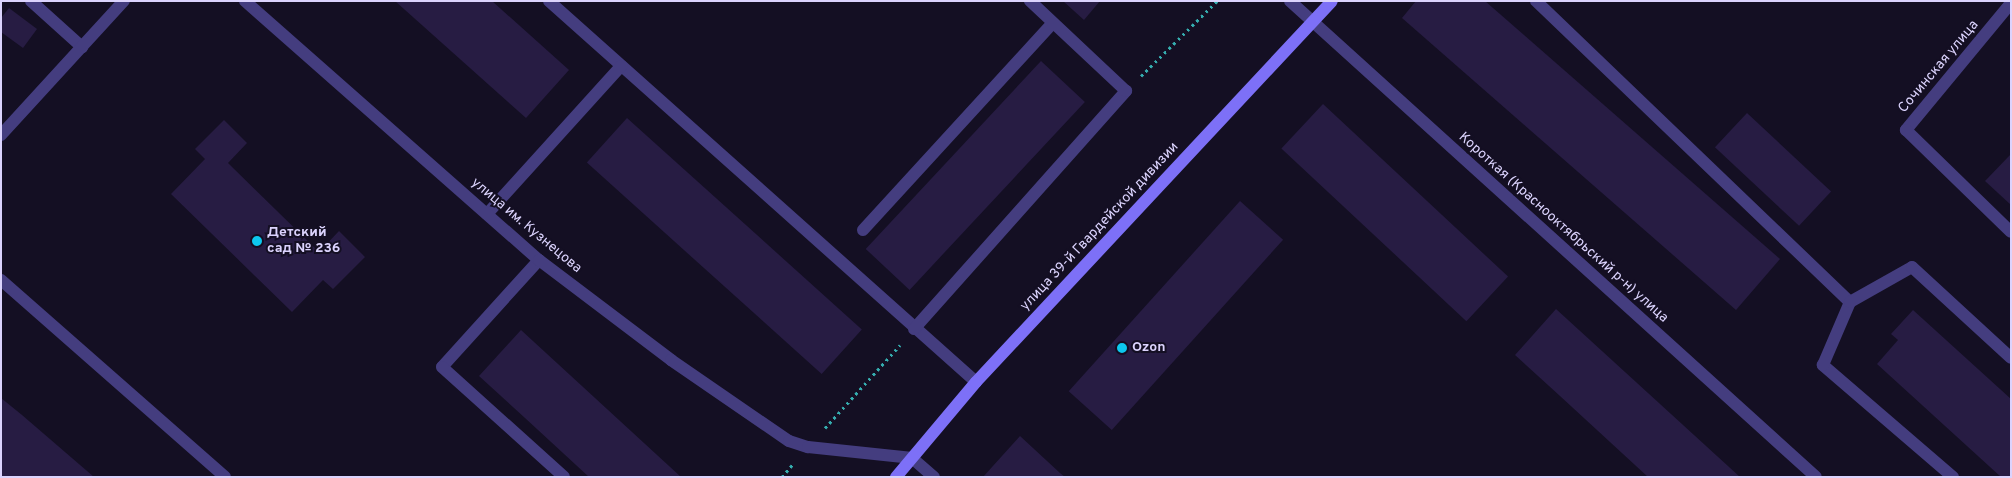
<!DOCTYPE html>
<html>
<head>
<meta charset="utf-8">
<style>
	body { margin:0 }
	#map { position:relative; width:2012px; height:478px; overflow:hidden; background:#140f23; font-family:Overpass,sans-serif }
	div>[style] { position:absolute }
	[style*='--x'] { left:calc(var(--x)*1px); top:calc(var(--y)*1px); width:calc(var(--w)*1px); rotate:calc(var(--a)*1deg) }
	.building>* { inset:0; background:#271c43; transform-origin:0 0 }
	.path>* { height:3px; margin-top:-1.5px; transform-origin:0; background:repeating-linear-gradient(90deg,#35adaf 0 2.5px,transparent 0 6.5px) }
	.lane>* { height:12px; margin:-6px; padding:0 6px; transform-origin:6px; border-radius:6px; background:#443d7f }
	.street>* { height:12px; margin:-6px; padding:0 6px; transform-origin:6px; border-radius:6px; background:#443d7f }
	.secondary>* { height:12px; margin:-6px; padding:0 6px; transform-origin:6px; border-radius:6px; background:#7d70f7 }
	.dots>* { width:14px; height:14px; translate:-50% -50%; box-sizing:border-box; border:2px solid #140f23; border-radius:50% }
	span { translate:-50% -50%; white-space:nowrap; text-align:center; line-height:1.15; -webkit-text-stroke:4px #140f23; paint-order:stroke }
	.street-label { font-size:14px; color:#dbd3fd }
	.poi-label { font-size:14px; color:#dbd3fd; font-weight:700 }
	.left { translate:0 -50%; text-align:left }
	.frame { position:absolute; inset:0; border:2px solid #dbd3fd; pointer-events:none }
</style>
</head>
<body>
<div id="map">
	<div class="building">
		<div style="clip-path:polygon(395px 1px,492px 1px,569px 70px,526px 118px)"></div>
		<div style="clip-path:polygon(1063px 1px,1100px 1px,1084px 20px)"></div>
		<div style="clip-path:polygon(1416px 1px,1485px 1px,1780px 259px,1736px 310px,1402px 18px)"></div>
		<div style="clip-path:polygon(9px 8px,37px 29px,23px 48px,1px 32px,1px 18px)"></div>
		<div style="left:1041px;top:61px;width:60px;height:257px;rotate:43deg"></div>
		<div style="left:1323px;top:104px;width:253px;height:61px;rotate:43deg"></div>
		<div style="left:1747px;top:113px;width:115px;height:47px;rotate:43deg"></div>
		<div style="left:627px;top:118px;width:316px;height:60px;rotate:42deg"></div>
		<div style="clip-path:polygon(224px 120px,247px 143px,228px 163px,319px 252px,339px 231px,365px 257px,333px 289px,323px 280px,292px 312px,171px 194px,205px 159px,195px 149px)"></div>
		<div style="clip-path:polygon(2011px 154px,2011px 205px,1985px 181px)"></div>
		<div style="left:1240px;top:201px;width:58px;height:256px;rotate:42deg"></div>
		<div style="clip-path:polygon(1556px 309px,1740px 477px,1648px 477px,1560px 396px,1515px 355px)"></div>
		<div style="clip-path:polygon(1913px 310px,2011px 399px,2011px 477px,2001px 477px,1877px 364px,1898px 340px,1891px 334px)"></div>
		<div style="clip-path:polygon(521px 330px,681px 477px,589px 477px,525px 418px,479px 376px)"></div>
		<div style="clip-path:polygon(1px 398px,22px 415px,94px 477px,1px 477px)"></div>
		<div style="clip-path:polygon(1020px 436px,1060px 473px,1065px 477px,983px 477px)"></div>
	</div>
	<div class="path">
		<div style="--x:1141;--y:76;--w:107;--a:-44.6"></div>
		<div style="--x:825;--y:428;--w:112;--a:-47.9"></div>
		<div style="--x:782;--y:477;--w:17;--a:-50"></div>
	</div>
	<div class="lane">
		<div style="--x:31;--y:1;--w:69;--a:42"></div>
		<div style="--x:549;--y:1;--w:572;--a:41.74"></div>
		<div style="--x:1536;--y:1;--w:435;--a:43.8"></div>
		<div style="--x:1;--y:135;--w:182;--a:-47.5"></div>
		<div style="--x:487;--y:214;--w:200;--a:-47.8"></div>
		<div style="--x:863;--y:230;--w:281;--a:-47.5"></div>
		<div style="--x:539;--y:260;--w:144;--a:132.2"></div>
		<div style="--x:442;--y:367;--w:164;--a:42"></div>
		<div style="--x:1;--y:280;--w:298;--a:41.3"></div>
		<div style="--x:914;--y:329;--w:319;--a:-48.3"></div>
		<div style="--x:1126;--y:91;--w:132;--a:-136.8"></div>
		<div style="--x:1953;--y:477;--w:172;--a:-139.3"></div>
		<div style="--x:1823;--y:365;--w:69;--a:-66.8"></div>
		<div style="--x:1850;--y:302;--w:71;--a:-29.4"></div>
		<div style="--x:1912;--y:267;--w:134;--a:42.6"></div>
	</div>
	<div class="street">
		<div style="--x:245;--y:1;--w:392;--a:41.4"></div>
		<div style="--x:539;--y:260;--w:166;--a:37.1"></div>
		<div style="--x:671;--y:360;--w:143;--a:34.5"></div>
		<div style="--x:789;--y:441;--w:20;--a:18"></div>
		<div style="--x:808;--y:447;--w:105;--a:6"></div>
		<div style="--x:912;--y:458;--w:29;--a:41"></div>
		<div style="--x:1290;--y:1;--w:709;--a:42.14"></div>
		<div style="--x:2011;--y:3;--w:165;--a:129.6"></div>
		<div style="--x:1906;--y:130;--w:146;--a:44.2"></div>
	</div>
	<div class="secondary">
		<div style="--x:896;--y:477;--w:124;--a:-49.9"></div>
		<div style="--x:976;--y:382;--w:521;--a:-46.94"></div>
	</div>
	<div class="dots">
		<div style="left:257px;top:241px;background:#0dc8ef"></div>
		<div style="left:1122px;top:348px;background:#0dc8ef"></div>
	</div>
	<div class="street-label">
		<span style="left:1939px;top:67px;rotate:-50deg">Сочинская улица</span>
		<span style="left:526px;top:226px;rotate:40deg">улица им. Кузнецова</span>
		<span style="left:1100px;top:227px;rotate:-47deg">улица 39-й Гвардейской дивизии</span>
		<span style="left:1563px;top:228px;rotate:42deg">Короткая (Краснооктябрьский р-н) улица</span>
	</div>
	<div class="poi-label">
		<span class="left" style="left:267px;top:241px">Детский<br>сад № 236</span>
		<span class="left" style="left:1132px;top:348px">Ozon</span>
	</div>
	<div class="frame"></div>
</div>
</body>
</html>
